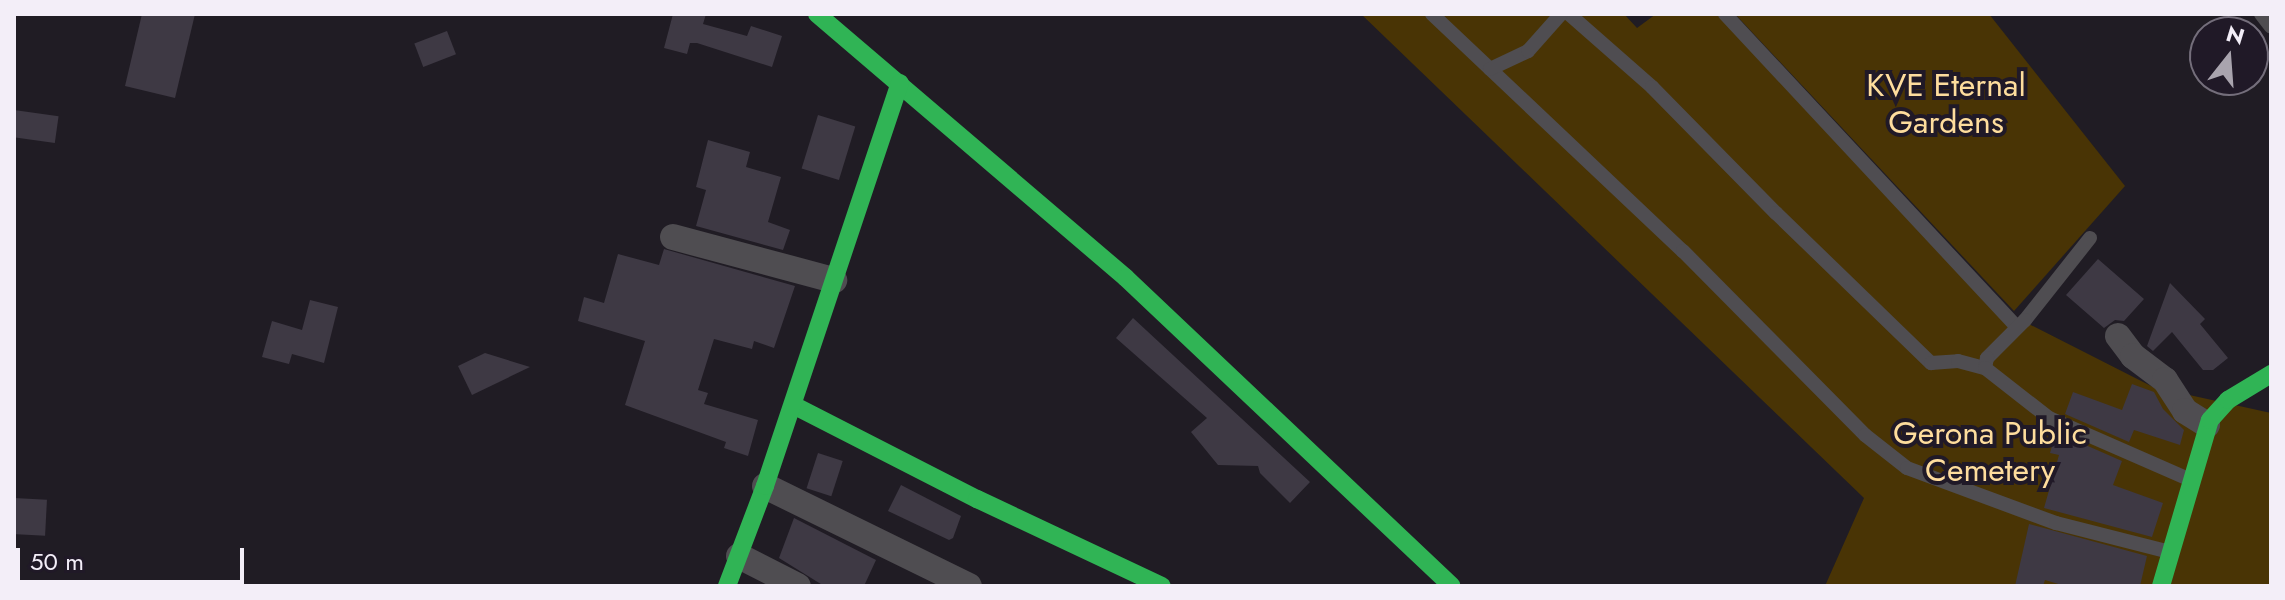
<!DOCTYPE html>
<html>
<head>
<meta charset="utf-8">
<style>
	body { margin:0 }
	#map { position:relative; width:2285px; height:600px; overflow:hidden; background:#201c24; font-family:Jost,sans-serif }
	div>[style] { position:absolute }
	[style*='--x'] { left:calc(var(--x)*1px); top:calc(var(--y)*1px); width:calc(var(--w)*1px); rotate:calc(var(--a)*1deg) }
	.green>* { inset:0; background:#493405 }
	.building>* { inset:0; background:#3e3944; transform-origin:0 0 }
	.lane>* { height:14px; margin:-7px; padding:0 7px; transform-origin:7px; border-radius:7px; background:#4f4d51 }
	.street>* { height:26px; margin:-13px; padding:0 13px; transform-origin:13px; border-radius:13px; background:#4f4d51 }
	.fast>* { height:18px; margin:-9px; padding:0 9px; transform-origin:9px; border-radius:9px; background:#30b455 }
	span { translate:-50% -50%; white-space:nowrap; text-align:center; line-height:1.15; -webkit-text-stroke:8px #201927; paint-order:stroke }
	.park-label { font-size:32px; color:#fedd9d }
	.frame { position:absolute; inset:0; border:16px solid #f3eef8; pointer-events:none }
	.north { position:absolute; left:2189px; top:16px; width:80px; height:80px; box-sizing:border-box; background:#201927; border:2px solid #746e7b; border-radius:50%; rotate:17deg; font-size:22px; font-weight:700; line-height:32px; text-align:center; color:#f3eef8 }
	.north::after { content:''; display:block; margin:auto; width:28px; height:36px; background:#a9a4ae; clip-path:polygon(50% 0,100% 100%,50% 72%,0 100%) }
	.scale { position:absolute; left:16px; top:548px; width:228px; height:36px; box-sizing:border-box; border:4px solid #f3eef8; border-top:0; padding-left:10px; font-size:24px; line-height:28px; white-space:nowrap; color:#f3eef8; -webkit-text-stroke:6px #201927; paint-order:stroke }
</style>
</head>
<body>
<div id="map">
	<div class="green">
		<div style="clip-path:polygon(1361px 14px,1624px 14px,1637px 28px,1656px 14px,1720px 14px,2017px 318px,2153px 387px,2271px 413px,2271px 586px,1825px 586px,1864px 498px)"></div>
		<div style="clip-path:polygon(1735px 14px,1989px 14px,2125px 186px,2014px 311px)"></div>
	</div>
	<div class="building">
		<div style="clip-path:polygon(142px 14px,195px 14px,175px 98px,125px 86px)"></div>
		<div style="clip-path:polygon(673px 14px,706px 14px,703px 24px,747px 36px,751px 26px,782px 36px,772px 67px,697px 43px,690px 43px,687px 54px,664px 48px)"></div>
		<div style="left:447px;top:31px;width:25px;height:35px;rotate:69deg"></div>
		<div style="left:14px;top:110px;width:45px;height:27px;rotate:8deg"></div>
		<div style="left:818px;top:115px;width:39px;height:56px;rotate:17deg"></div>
		<div style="clip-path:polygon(708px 140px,750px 152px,746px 167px,781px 177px,768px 222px,790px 230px,783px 250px,696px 226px,706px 190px,696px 187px)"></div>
		<div style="clip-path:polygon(664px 249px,795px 286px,774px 348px,754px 341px,752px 349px,714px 339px,698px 390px,708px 393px,704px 404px,758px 420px,748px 456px,724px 448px,726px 442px,625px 405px,645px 341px,578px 321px,584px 297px,604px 303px,618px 254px,659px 265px)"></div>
		<div style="clip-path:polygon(2098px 259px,2144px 299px,2124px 321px,2115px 320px,2104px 328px,2066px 295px)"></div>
		<div style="clip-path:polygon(2170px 283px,2205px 319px,2200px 324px,2228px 358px,2213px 370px,2203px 370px,2172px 332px,2153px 351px,2147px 346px)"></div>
		<div style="clip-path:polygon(310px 300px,338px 307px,324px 363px,292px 354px,289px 364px,262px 357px,272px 321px,302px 330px)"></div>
		<div style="clip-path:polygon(1133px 318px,1310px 482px,1290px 503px,1260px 473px,1258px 466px,1218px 465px,1191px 432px,1207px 418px,1116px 338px)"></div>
		<div style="clip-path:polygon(485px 353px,530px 367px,472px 395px,458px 366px)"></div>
		<div style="clip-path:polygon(2132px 384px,2154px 392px,2163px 409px,2184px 430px,2180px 445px,2134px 430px,2129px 442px,2065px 414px,2073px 392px,2122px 410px)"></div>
		<div style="clip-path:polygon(2056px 432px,2122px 461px,2113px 485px,2163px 503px,2152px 537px,2044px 508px,2059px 455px,2050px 453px)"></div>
		<div style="left:818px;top:453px;width:26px;height:37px;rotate:18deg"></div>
		<div style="clip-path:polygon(901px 485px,961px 516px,953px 538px,949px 540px,888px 511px)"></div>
		<div style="left:14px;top:498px;width:33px;height:36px;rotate:3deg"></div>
		<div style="clip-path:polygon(794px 518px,876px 560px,864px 586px,824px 586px,779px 558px)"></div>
		<div style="clip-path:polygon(2029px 524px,2147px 556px,2140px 586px,2065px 586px,2045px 580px,2043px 586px,2015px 586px)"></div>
	</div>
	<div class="lane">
		<div style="--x:1432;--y:14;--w:345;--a:43.4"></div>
		<div style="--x:1683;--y:251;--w:259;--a:45.3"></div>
		<div style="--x:1865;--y:435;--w:53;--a:38.2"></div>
		<div style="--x:1907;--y:468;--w:159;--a:20.3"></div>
		<div style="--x:2056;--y:523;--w:118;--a:14.3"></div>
		<div style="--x:1569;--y:14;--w:111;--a:41.3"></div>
		<div style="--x:1652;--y:87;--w:177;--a:45.5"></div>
		<div style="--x:1776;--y:213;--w:216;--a:44.1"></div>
		<div style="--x:1931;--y:363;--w:27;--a:-4"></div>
		<div style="--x:1958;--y:361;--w:28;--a:15"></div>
		<div style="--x:1725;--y:14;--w:428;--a:47"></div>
		<div style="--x:2261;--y:14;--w:16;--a:52"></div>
		<div style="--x:1490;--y:69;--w:42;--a:-25.3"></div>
		<div style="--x:1528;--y:51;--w:50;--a:-48.3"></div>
		<div style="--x:2090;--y:238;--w:105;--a:128.4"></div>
		<div style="--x:2025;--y:320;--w:54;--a:135"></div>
		<div style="--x:1987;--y:358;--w:10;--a:101"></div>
		<div style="--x:1985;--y:368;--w:81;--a:38"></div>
		<div style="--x:2049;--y:418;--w:155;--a:23.6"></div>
	</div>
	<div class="street">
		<div style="--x:673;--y:237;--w:167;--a:15"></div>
		<div style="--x:2118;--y:336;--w:25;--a:53"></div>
		<div style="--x:2133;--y:356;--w:40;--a:37"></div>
		<div style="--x:2165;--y:380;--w:37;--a:57"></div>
		<div style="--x:2185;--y:411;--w:26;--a:32"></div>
		<div style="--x:765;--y:486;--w:227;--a:26.1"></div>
		<div style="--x:739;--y:556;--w:66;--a:27"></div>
	</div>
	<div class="fast">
		<div style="--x:817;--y:14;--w:406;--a:40.5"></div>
		<div style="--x:1126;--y:278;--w:448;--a:43.4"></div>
		<div style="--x:793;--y:405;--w:207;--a:27.1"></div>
		<div style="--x:977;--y:499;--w:204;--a:25.2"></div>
		<div style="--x:727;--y:586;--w:107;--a:-69.2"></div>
		<div style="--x:765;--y:486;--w:425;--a:-71.5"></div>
		<div style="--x:2161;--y:586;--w:173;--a:-73.6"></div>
		<div style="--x:2210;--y:420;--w:27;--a:-48"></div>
		<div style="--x:2228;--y:400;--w:50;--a:-31.2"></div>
	</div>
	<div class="park-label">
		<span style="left:1946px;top:104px">KVE Eternal<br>Gardens</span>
		<span style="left:1990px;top:452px">Gerona Public<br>Cemetery</span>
	</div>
	<div class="frame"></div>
	<div class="north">N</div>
	<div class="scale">50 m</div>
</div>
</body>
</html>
